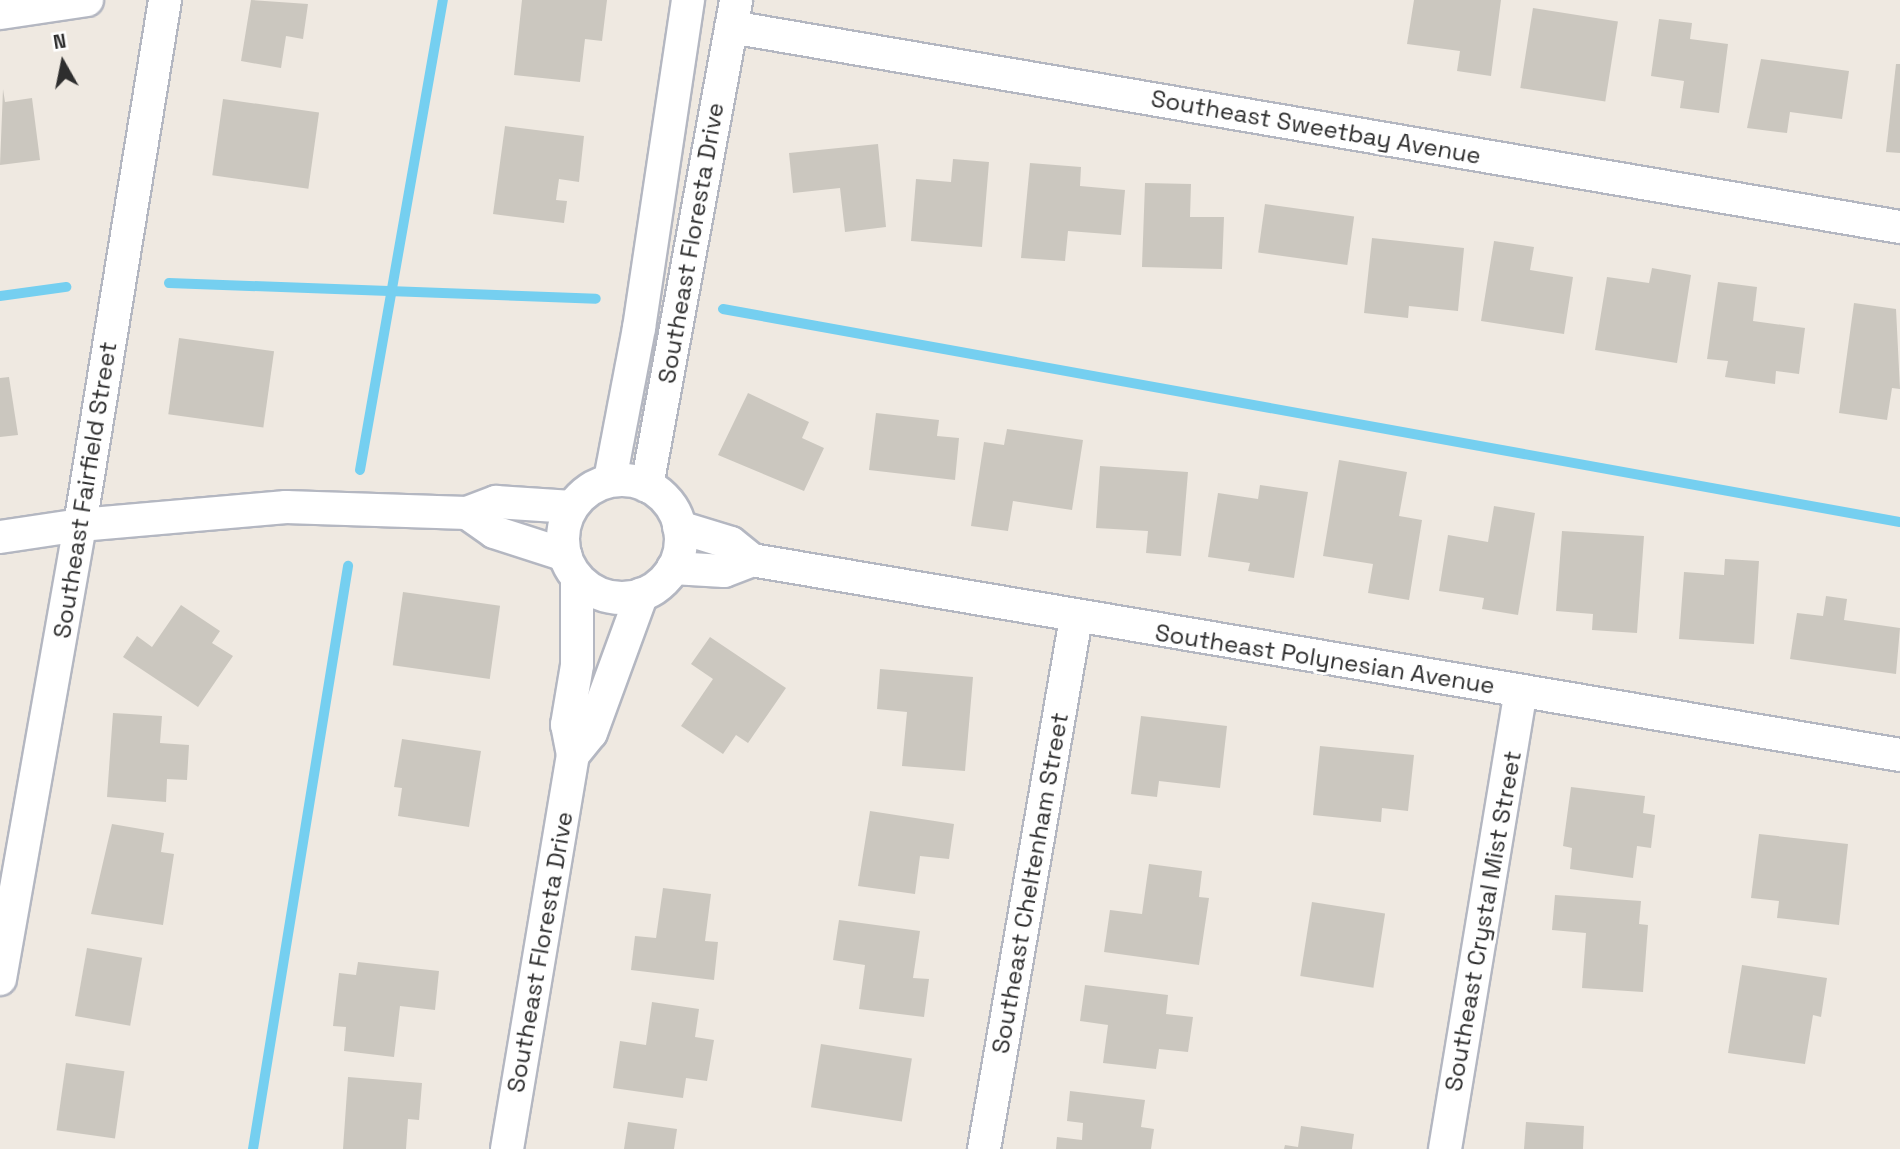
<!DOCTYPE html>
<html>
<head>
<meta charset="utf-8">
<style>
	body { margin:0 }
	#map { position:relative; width:1900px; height:1149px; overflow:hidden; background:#efe9e1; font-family:"Space Grotesk",sans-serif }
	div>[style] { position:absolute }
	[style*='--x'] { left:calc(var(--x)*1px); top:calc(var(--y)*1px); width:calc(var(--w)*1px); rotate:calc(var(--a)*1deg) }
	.stream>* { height:10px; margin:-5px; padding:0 5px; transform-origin:5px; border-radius:5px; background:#75cff0 }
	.building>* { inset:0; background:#cbc7bf; transform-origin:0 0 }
	.roads { filter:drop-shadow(2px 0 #b4b7c1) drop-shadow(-2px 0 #b4b7c1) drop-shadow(0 2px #b4b7c1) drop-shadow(0 -2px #b4b7c1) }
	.minor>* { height:32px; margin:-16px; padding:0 16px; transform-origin:16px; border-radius:16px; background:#fff }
	.minor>.ring { margin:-16px; padding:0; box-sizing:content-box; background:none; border:32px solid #fff; border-radius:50% }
	span { translate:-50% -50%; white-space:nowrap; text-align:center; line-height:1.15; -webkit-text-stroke:6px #fff; paint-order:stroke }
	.street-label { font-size:24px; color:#2e2e2e }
	.north { position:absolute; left:28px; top:28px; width:70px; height:70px; -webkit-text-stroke:5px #fff; paint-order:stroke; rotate:351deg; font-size:19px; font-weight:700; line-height:28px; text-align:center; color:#2e2e2e }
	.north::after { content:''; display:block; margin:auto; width:24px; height:32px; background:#2e2e2e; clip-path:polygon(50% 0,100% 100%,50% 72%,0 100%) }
</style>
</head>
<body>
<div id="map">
	<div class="stream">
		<div style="--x:169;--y:283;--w:427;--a:2.1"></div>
		<div style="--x:0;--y:296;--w:67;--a:-7.8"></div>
		<div style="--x:723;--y:309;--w:1196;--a:10.26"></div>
		<div style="--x:360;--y:470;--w:477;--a:-80"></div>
		<div style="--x:253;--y:1149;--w:591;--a:-80.74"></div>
	</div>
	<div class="building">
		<div style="clip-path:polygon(251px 0,308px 4px,303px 39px,286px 36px,281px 68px,241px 61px)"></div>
		<div style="clip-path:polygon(522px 0,607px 0,602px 41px,585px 39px,580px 82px,514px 75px)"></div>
		<div style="clip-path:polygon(1414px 0,1501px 0,1491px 76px,1457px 71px,1460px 51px,1407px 44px)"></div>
		<div style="left:1533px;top:8px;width:86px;height:81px;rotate:9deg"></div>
		<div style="clip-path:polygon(1659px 19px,1692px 23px,1690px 39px,1728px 44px,1719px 113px,1680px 108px,1684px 81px,1651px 76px)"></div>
		<div style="clip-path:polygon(1761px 59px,1849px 71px,1842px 119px,1790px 112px,1787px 133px,1747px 128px)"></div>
		<div style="clip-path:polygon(1896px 64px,1900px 64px,1900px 153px,1886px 152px)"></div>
		<div style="clip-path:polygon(3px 89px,5px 102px,32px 98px,40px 160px,0 165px)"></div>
		<div style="left:223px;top:99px;width:97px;height:77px;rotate:8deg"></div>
		<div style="clip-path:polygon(505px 126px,584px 136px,579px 182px,559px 179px,556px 200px,567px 201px,564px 223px,493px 214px)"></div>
		<div style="clip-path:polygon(878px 144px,886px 227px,845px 232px,840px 188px,793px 193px,789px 153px)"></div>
		<div style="clip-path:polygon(953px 159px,989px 162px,982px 247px,911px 241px,916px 179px,951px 182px)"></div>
		<div style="clip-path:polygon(1030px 163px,1081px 167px,1080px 186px,1125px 190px,1121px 235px,1068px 231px,1065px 261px,1021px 258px)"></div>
		<div style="clip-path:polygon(1145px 183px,1191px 184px,1190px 217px,1224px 217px,1222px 269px,1142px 267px)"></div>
		<div style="left:1265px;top:204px;width:90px;height:49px;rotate:8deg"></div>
		<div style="clip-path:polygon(1372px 238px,1464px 248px,1458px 311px,1409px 306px,1408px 318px,1364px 313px)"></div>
		<div style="clip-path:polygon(1494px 241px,1534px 247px,1530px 270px,1573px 277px,1564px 334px,1481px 321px)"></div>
		<div style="clip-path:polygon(1652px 268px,1691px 275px,1677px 363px,1595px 350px,1607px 277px,1649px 283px)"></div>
		<div style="clip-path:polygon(1718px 282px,1757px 287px,1753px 321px,1805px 328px,1799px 374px,1776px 371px,1775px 384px,1725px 377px,1728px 361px,1707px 359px)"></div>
		<div style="clip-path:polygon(1854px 303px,1896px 309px,1900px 389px,1892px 388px,1887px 420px,1839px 413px)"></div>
		<div style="left:179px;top:338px;width:96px;height:77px;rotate:8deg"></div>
		<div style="clip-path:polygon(9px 377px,18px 435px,0 437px,0 378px)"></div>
		<div style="clip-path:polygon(748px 393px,809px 422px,802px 438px,824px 448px,804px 491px,718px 455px)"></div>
		<div style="clip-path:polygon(876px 413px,939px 420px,937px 436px,959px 438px,955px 480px,869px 470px)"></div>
		<div style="clip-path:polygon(1007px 429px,1083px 440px,1072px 510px,1013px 501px,1008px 531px,971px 526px,984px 442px,1004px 445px)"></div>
		<div style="clip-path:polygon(1339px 460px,1407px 472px,1399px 516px,1422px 520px,1409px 600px,1368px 593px,1373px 564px,1323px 556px)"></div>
		<div style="clip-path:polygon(1100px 466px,1188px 472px,1181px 556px,1146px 553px,1148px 531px,1096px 528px)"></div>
		<div style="clip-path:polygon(1260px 485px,1308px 492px,1294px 578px,1248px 571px,1250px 563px,1208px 557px,1218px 493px,1258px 499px)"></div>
		<div style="clip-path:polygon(1494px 506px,1535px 513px,1518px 615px,1482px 609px,1484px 598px,1439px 591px,1448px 535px,1488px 542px)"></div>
		<div style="clip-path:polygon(1562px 531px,1644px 536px,1637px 633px,1592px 630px,1593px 614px,1556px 611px)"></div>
		<div style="clip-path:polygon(1725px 559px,1759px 561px,1754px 644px,1679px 639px,1684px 572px,1724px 575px)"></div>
		<div style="left:403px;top:592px;width:98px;height:74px;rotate:8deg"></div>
		<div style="clip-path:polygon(1826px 596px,1847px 599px,1844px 620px,1900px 628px,1896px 674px,1790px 659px,1797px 613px,1823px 616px)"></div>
		<div style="clip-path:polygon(181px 605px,220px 631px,212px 643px,233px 656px,198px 707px,123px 657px,137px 636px,152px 647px)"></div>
		<div style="clip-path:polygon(710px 637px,786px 688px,748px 743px,736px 735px,723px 754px,681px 726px,713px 679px,691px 664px)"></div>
		<div style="clip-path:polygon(880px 669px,973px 677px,965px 771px,902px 766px,907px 712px,877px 709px)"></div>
		<div style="clip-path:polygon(113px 713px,162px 716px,160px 743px,189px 745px,187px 780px,167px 779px,166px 802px,107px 797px)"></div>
		<div style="clip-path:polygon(1141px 716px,1227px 726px,1220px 788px,1159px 781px,1157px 797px,1131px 794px)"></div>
		<div style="clip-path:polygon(402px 739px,481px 751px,469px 827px,398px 816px,402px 788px,394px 787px)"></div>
		<div style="clip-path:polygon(1320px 746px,1414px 755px,1408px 811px,1382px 808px,1381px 822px,1313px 815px)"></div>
		<div style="clip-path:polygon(1571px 787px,1645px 796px,1643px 813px,1655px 815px,1651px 848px,1637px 846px,1633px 878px,1570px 869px,1572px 848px,1563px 846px)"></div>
		<div style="clip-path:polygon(870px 811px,954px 824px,949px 859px,920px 856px,915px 894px,858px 886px)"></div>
		<div style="clip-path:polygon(112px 824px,164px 833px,161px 852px,174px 854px,163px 925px,91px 914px)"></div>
		<div style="clip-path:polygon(1759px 834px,1848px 844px,1839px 925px,1777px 918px,1779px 901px,1751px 898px)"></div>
		<div style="clip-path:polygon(1149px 864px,1202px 871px,1199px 897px,1209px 898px,1199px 965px,1104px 952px,1110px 910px,1142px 914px)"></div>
		<div style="clip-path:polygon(663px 888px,711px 894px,705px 941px,718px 942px,714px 980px,631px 970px,635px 936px,656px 938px)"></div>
		<div style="clip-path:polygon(1555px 895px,1641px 901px,1639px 924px,1648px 925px,1643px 992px,1582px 988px,1586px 933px,1552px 930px)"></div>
		<div style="left:1312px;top:902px;width:74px;height:75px;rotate:9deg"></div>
		<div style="clip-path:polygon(839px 920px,920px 931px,913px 978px,929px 979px,924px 1017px,859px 1009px,865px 965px,833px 960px)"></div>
		<div style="left:87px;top:948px;width:56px;height:69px;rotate:10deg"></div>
		<div style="clip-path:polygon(358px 962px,439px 971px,435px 1010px,400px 1006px,394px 1057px,344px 1051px,346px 1027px,333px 1026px,339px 973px,356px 975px)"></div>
		<div style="clip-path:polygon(1742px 965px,1827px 978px,1821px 1017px,1813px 1015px,1805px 1064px,1728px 1053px)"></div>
		<div style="clip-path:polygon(1085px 985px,1168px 995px,1166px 1014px,1193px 1017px,1188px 1052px,1159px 1049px,1156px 1069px,1103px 1063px,1108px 1025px,1080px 1021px)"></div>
		<div style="clip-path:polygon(652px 1002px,699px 1009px,695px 1037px,714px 1040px,707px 1081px,686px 1078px,683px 1098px,613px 1088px,620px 1041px,646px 1045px)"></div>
		<div style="left:821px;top:1044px;width:92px;height:64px;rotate:9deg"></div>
		<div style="left:66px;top:1063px;width:59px;height:68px;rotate:8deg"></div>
		<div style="clip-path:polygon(348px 1077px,422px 1083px,419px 1120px,408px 1119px,406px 1149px,343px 1149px)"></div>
		<div style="clip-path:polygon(1070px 1091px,1145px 1100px,1141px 1127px,1154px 1129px,1151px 1149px,1056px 1149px,1057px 1137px,1082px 1140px,1083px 1123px,1067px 1121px)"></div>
		<div style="clip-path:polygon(628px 1122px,677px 1129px,674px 1149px,624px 1149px)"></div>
		<div style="clip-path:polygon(1526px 1122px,1584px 1126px,1583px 1149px,1524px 1149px)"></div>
		<div style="clip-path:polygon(1301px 1126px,1354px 1134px,1352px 1149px,1284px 1149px,1285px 1145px,1298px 1147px)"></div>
	</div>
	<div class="roads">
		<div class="minor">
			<div style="--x:0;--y:13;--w:88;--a:-8.5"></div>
			<div style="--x:731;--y:27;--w:1186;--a:9.71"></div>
			<div style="--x:610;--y:480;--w:155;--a:-79.2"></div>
			<div style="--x:639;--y:328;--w:332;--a:-81.5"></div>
			<div class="ring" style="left:563px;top:480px;width:86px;height:86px"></div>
			<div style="--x:647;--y:486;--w:494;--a:-79.6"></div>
			<div style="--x:467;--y:513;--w:33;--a:35"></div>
			<div style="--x:494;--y:532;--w:75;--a:17.9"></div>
			<div style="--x:679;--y:527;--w:54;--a:17.1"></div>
			<div style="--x:731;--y:543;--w:27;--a:39"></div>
			<div style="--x:752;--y:560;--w:1164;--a:9.64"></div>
			<div style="--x:0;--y:537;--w:81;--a:-8.5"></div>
			<div style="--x:80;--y:525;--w:207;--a:-5"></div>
			<div style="--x:286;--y:507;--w:181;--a:1.9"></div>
			<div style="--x:467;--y:513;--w:31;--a:-21"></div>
			<div style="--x:496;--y:502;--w:76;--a:3.8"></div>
			<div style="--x:673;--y:568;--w:51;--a:3.4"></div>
			<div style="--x:724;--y:571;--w:30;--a:-21"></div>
			<div style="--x:573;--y:755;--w:28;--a:-51"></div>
			<div style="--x:591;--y:733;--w:148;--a:-69.9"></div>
			<div style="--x:0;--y:979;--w:461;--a:-80"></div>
			<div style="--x:80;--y:525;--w:532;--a:-80.8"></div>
			<div style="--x:507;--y:1149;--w:399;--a:-80.5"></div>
			<div style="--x:573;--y:755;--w:31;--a:-101"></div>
			<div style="--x:567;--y:725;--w:61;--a:-80.5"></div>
			<div style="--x:577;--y:665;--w:87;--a:-90"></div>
			<div style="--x:984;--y:1149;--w:539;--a:-80.17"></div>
			<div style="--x:1445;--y:1149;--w:463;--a:-80.6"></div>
		</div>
	</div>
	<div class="street-label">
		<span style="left:1316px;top:127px;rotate:10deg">Southeast Sweetbay Avenue</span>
		<span style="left:691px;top:243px;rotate:-80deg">Southeast Floresta Drive</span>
		<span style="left:85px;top:490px;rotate:-81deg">Southeast Fairfield Street</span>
		<span style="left:1325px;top:659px;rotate:9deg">Southeast Polynesian Avenue</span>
		<span style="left:1030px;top:883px;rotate:-80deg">Southeast Cheltenham Street</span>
		<span style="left:1483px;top:921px;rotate:-80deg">Southeast Crystal Mist Street</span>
		<span style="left:540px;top:952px;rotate:-80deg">Southeast Floresta Drive</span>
	</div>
	<div class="north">N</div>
</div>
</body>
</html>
